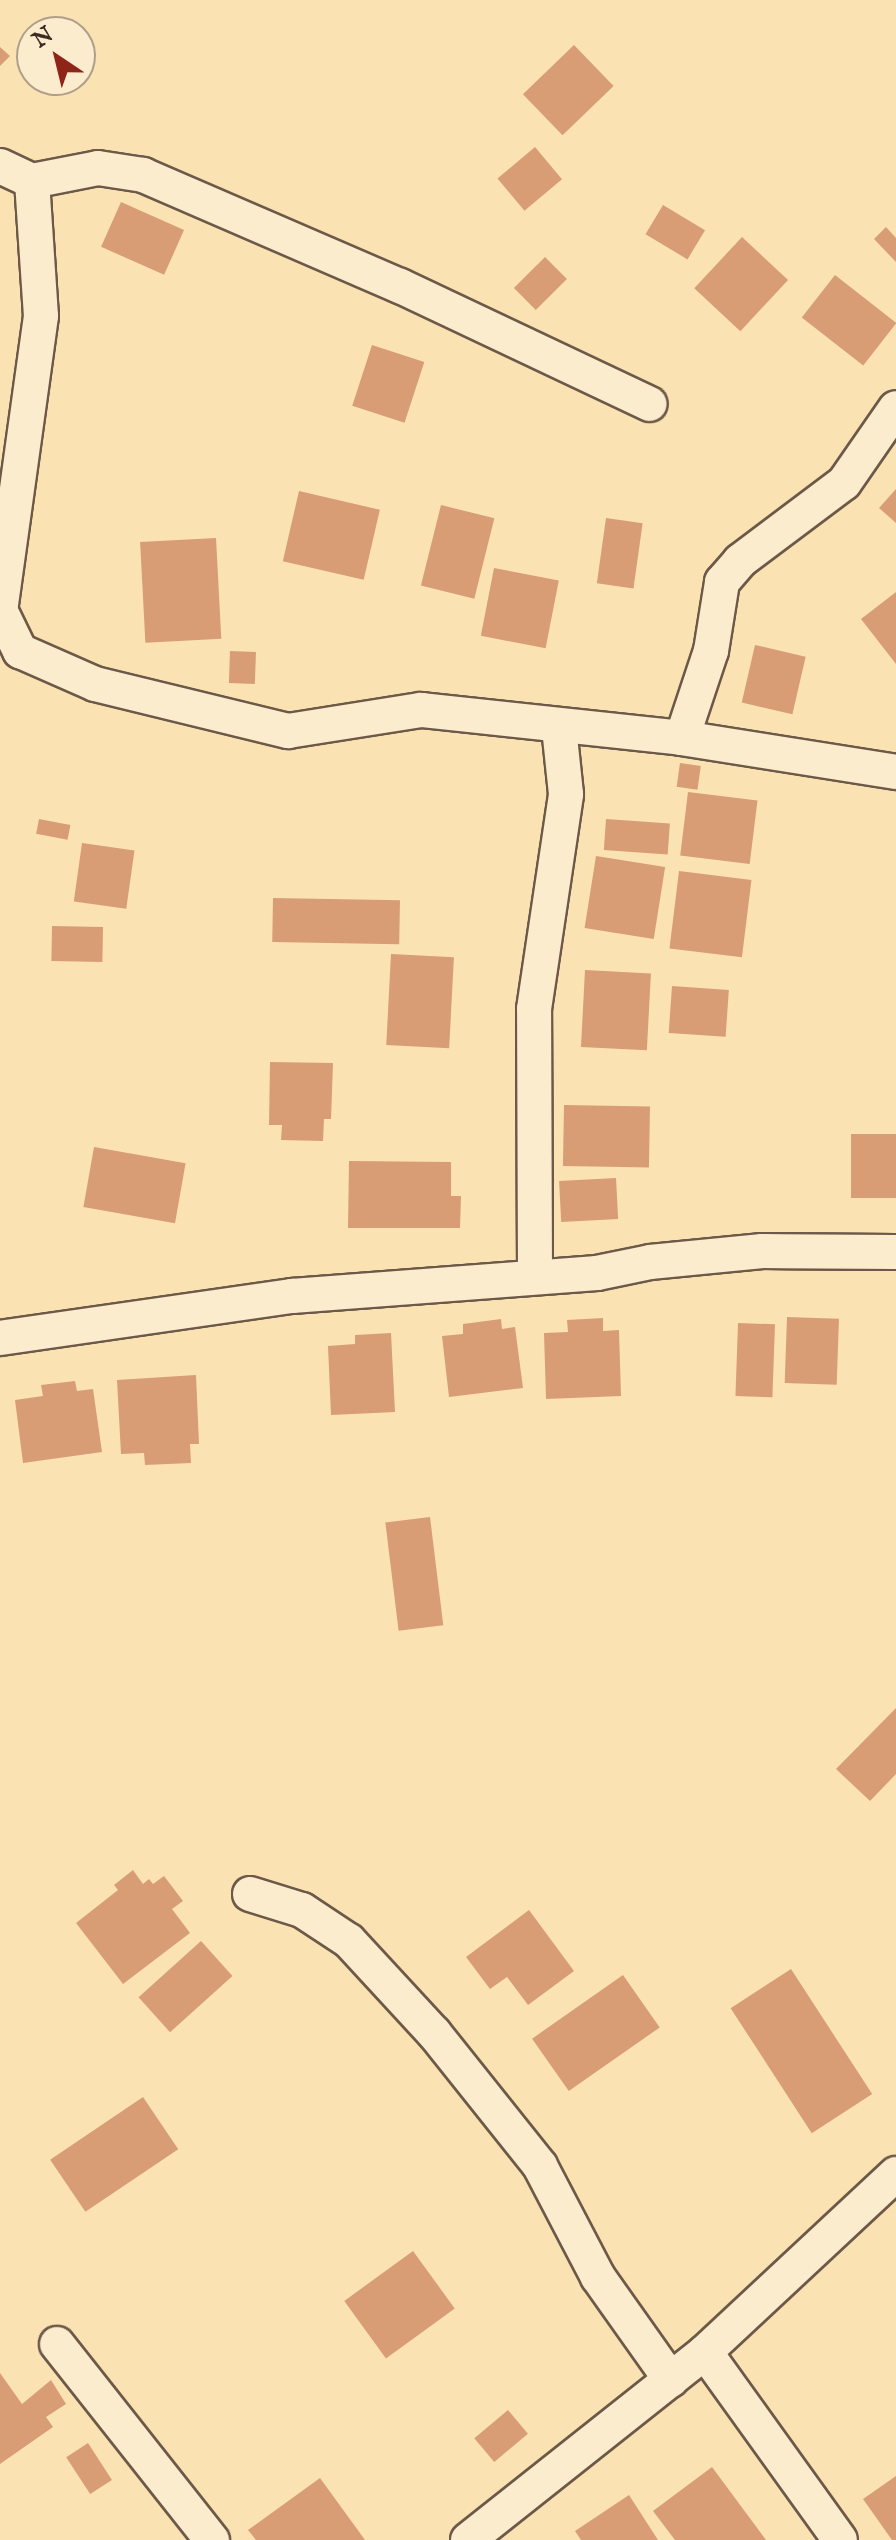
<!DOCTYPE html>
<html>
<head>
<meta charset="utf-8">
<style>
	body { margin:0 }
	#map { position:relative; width:896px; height:2540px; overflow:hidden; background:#fbe2b3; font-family:"IM FELL English",serif }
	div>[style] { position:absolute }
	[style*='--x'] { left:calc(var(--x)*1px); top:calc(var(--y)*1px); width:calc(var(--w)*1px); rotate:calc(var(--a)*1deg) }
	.building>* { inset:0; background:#d89d74; transform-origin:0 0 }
	.roads { filter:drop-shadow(2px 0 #6c5948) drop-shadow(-2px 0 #6c5948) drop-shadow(0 2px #6c5948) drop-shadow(0 -2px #6c5948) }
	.street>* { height:34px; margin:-17px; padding:0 17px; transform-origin:17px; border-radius:17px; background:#fcecce }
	span { translate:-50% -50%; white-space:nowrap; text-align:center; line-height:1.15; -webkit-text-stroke:8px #fcecce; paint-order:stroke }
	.north { position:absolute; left:16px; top:16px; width:80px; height:80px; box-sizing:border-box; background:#fcecce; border:2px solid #af9f8a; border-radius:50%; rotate:325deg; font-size:22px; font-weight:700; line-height:32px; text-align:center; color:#3c2b24 }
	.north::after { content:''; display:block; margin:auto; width:28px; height:36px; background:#8f2418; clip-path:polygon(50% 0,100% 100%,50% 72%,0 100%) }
</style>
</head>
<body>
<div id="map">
	<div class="building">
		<div style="left:574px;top:45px;width:57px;height:71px;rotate:46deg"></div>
		<div style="clip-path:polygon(0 47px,10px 56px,0 66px)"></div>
		<div style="left:535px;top:147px;width:42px;height:49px;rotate:50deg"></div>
		<div style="left:121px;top:202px;width:69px;height:49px;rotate:24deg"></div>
		<div style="left:663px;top:205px;width:49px;height:34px;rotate:31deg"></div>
		<div style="clip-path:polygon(886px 227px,896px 238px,896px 262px,874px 239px)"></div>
		<div style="left:742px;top:237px;width:63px;height:70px;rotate:43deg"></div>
		<div style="left:545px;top:257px;width:31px;height:44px;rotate:45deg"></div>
		<div style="left:835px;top:275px;width:78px;height:54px;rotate:38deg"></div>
		<div style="left:372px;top:345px;width:55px;height:64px;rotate:18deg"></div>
		<div style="clip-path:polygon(896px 489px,896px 523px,879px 508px)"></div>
		<div style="left:299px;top:491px;width:83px;height:72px;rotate:13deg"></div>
		<div style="left:441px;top:505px;width:55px;height:83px;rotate:14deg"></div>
		<div style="left:606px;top:518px;width:37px;height:66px;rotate:8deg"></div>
		<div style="left:216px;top:538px;width:101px;height:76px;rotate:87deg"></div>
		<div style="left:494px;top:568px;width:66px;height:69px;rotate:11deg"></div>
		<div style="clip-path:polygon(896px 592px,896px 664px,861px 619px)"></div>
		<div style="left:755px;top:645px;width:52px;height:59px;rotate:13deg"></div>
		<div style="left:230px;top:651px;width:26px;height:32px;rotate:2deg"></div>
		<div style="left:680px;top:763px;width:21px;height:24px;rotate:8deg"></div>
		<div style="left:688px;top:792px;width:70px;height:64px;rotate:7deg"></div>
		<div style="left:39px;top:819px;width:32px;height:15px;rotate:11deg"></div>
		<div style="left:606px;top:819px;width:64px;height:31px;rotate:4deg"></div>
		<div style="left:82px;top:843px;width:53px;height:59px;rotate:8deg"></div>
		<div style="left:596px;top:856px;width:70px;height:73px;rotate:9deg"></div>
		<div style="left:679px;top:871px;width:73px;height:78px;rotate:7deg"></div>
		<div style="left:273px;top:898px;width:127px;height:44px;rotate:1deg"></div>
		<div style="left:52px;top:926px;width:51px;height:35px;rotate:1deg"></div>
		<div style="left:391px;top:954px;width:63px;height:91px;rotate:3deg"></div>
		<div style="left:585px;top:970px;width:66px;height:77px;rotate:3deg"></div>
		<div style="left:672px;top:986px;width:57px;height:47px;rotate:4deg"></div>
		<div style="clip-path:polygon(270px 1062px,333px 1063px,331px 1119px,324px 1119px,323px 1141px,281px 1140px,282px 1125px,269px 1125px)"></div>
		<div style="left:564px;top:1105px;width:86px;height:61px;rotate:1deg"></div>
		<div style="left:896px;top:1134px;width:64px;height:45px;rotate:90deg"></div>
		<div style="left:94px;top:1147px;width:93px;height:61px;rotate:10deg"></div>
		<div style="clip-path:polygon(349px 1161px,451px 1162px,451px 1196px,461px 1196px,460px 1228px,348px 1228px)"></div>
		<div style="left:616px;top:1178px;width:41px;height:57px;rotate:87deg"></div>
		<div style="left:787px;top:1317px;width:52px;height:66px;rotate:2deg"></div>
		<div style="clip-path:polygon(603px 1318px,603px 1331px,619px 1330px,621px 1396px,546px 1399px,544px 1333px,568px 1332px,567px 1320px)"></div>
		<div style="clip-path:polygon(501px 1319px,502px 1329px,515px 1327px,523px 1388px,449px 1397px,442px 1336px,463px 1334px,463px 1324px)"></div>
		<div style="left:738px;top:1323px;width:37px;height:73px;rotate:2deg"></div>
		<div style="clip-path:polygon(391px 1333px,395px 1412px,331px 1415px,328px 1346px,355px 1344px,355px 1335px)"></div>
		<div style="clip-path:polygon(196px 1375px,199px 1444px,190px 1444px,191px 1463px,145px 1465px,144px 1453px,121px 1454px,117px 1380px)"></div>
		<div style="clip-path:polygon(75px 1381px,77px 1391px,93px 1389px,102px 1452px,23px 1463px,15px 1400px,43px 1396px,41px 1385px)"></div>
		<div style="left:430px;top:1517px;width:109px;height:45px;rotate:83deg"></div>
		<div style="clip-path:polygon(896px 1708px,896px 1774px,870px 1801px,836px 1769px)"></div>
		<div style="clip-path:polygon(133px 1870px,143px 1884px,149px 1879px,153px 1884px,164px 1876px,183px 1901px,172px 1909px,190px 1933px,123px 1984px,76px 1923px,118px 1890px,114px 1885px)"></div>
		<div style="clip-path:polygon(529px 1910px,574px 1971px,528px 2005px,507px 1977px,490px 1989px,466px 1957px)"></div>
		<div style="left:201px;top:1941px;width:47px;height:84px;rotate:48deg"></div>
		<div style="left:791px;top:1969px;width:149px;height:72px;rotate:57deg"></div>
		<div style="left:623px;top:1975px;width:64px;height:111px;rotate:55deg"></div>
		<div style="left:143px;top:2097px;width:63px;height:112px;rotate:56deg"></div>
		<div style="left:413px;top:2251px;width:71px;height:85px;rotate:54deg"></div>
		<div style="clip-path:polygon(0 2373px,22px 2404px,51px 2380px,66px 2404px,46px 2417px,53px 2427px,0 2464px)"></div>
		<div style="left:508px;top:2410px;width:31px;height:44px;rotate:50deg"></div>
		<div style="left:88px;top:2443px;width:44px;height:26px;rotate:57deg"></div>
		<div style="clip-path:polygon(712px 2467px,766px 2540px,675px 2540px,653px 2511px)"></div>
		<div style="clip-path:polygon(896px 2476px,896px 2540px,892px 2540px,863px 2499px)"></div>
		<div style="clip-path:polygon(320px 2478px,365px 2540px,256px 2540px,248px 2530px)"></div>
		<div style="clip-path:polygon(629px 2495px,658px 2540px,581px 2540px,575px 2531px)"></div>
	</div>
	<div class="roads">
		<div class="street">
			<div style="--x:0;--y:166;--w:35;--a:25"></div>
			<div style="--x:32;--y:181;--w:67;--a:-11.1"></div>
			<div style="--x:98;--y:168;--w:46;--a:8.8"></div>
			<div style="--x:143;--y:175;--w:280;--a:23.4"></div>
			<div style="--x:400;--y:286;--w:276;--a:25.3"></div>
			<div style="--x:32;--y:181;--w:135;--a:86.2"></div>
			<div style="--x:41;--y:316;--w:297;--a:97.9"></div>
			<div style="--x:0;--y:610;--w:46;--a:64"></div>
			<div style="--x:20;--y:651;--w:82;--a:23.7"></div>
			<div style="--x:95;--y:684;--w:199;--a:13.7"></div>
			<div style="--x:288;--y:731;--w:135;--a:-9"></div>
			<div style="--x:421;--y:710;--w:262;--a:6.1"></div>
			<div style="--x:682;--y:738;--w:217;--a:9"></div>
			<div style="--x:682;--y:738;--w:92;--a:-71.6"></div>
			<div style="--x:711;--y:651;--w:70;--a:-80.9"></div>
			<div style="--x:722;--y:582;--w:28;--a:-49"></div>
			<div style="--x:740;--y:561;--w:130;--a:-36.9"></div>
			<div style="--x:844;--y:483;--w:91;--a:-55.3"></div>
			<div style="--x:535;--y:1276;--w:267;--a:-90.2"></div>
			<div style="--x:534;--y:1009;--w:217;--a:-81.5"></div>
			<div style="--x:566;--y:794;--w:67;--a:-96"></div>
			<div style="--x:0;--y:1338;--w:295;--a:-8.2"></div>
			<div style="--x:292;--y:1296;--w:306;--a:-4.3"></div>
			<div style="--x:597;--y:1273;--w:54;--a:-11.7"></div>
			<div style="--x:650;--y:1262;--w:113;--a:-5.6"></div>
			<div style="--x:762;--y:1251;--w:134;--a:0.4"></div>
			<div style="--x:250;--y:1894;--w:54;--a:17.1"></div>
			<div style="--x:302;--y:1910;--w:56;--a:33.4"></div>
			<div style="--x:349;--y:1941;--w:125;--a:47.3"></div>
			<div style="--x:434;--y:2033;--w:170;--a:51.4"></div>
			<div style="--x:540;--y:2166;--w:125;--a:62.4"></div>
			<div style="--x:598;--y:2277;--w:126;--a:54.7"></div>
			<div style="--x:57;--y:2344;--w:250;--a:51.7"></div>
			<div style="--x:705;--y:2352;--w:231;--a:54.3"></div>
			<div style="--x:468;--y:2540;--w:303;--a:-38.4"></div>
			<div style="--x:705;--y:2352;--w:261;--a:-43"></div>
		</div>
	</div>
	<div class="north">N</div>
</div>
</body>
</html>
